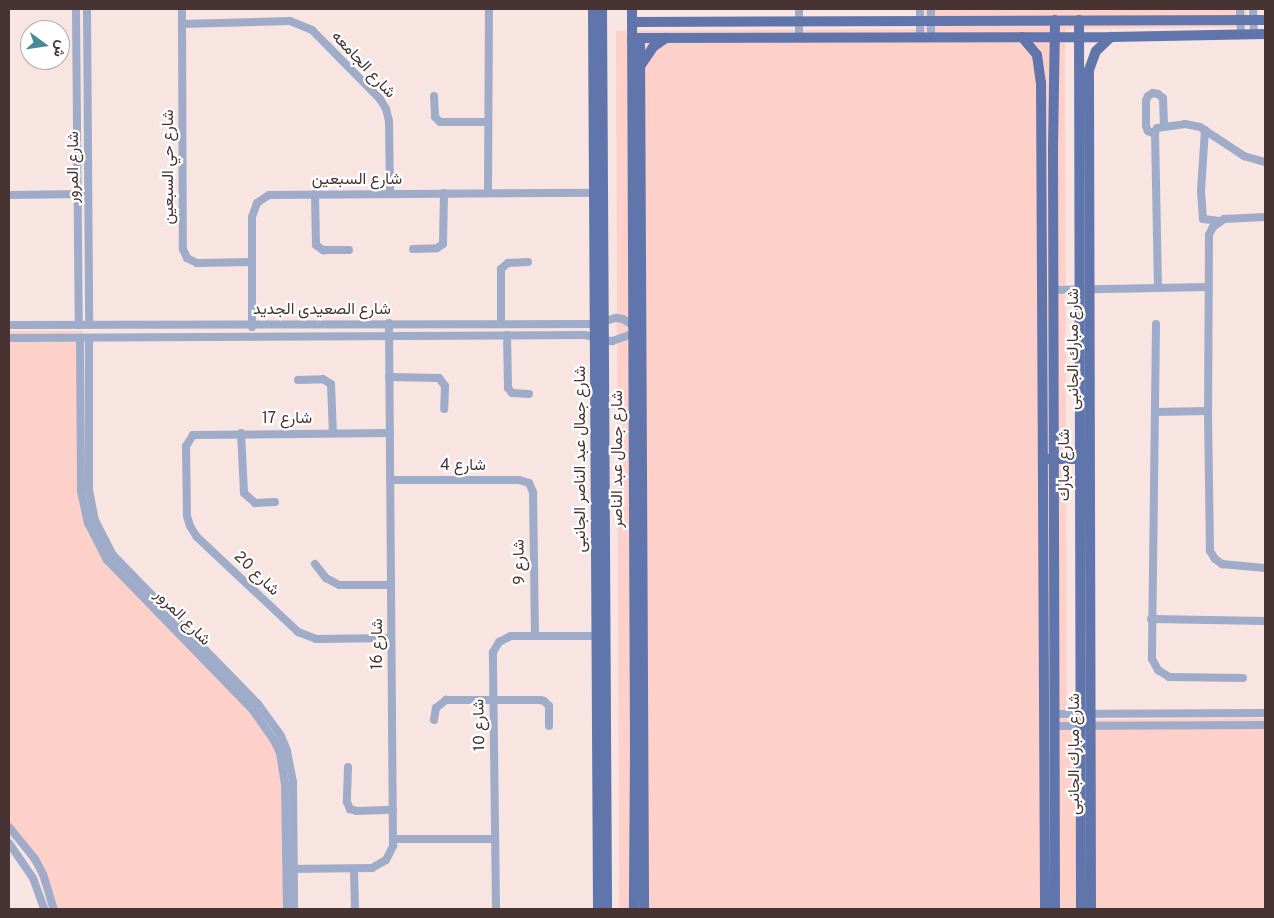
<!DOCTYPE html>
<html>
<head>
<meta charset="utf-8">
<style>
	body { margin:0 }
	#map { position:relative; width:1274px; height:918px; overflow:hidden; background:#f8e4e1; font-family:Overpass,Vazirmatn,sans-serif }
	div>[style] { position:absolute }
	[style*='--x'] { left:calc(var(--x)*1px); top:calc(var(--y)*1px); width:calc(var(--w)*1px); rotate:calc(var(--a)*1deg) }
	.built>* { inset:0; background:#fed0ca }
	.minor>* { height:8px; margin:-4px; padding:0 4px; transform-origin:4px; border-radius:4px; background:#9eabc9 }
	.major>* { height:10px; margin:-5px; padding:0 5px; transform-origin:5px; border-radius:5px; background:#6075ab }
	span { translate:-50% -50%; white-space:nowrap; text-align:center; line-height:1.15; -webkit-text-stroke:4.5px #fff; paint-order:stroke }
	.street-label { font-size:16px; color:#473331 }
	.frame { position:absolute; inset:0; border:10px solid #473331; pointer-events:none }
	.north { position:absolute; left:20px; top:20px; width:50px; height:50px; box-sizing:border-box; background:#fff; border:1px solid #b5adad; border-radius:50%; rotate:104deg; font-size:14px; font-weight:700; line-height:20px; text-align:center; color:#473331 }
	.north::after { content:''; display:block; margin:auto; width:18px; height:22px; background:#468c96; clip-path:polygon(50% 0,100% 100%,50% 72%,0 100%) }
</style>
</head>
<body>
<div id="map">
	<div class="built">
		<div style="clip-path:polygon(925px 9px,1247px 9px,1247px 27px,1065px 29px,1067px 720px,1265px 718px,1265px 909px,619px 909px,616px 31px,924px 29px)"></div>
		<div style="clip-path:polygon(9px 331px,83px 331px,83px 488px,89px 517px,109px 557px,256px 708px,278px 739px,289px 775px,291px 909px,48px 909px,45px 892px,35px 868px,20px 846px,9px 835px)"></div>
	</div>
	<div class="minor">
		<div style="--x:76;--y:9;--w:316;--a:89.5"></div>
		<div style="--x:87;--y:9;--w:316;--a:89.6"></div>
		<div style="--x:182;--y:9;--w:240;--a:89.8"></div>
		<div style="--x:183;--y:249;--w:10;--a:66"></div>
		<div style="--x:187;--y:258;--w:11;--a:27"></div>
		<div style="--x:197;--y:263;--w:55;--a:-1"></div>
		<div style="--x:920;--y:9;--w:27;--a:90"></div>
		<div style="--x:931;--y:9;--w:27;--a:90"></div>
		<div style="--x:1240;--y:9;--w:25;--a:88"></div>
		<div style="--x:1253;--y:9;--w:25;--a:88"></div>
		<div style="--x:182;--y:24;--w:108;--a:-1.6"></div>
		<div style="--x:290;--y:21;--w:24;--a:22"></div>
		<div style="--x:312;--y:30;--w:97;--a:45.4"></div>
		<div style="--x:380;--y:99;--w:12;--a:59"></div>
		<div style="--x:386;--y:109;--w:12;--a:76"></div>
		<div style="--x:389;--y:121;--w:72;--a:89.2"></div>
		<div style="--x:799;--y:37;--w:28;--a:-90"></div>
		<div style="--x:434;--y:96;--w:21;--a:87"></div>
		<div style="--x:435;--y:117;--w:7;--a:45"></div>
		<div style="--x:440;--y:122;--w:48;--a:0"></div>
		<div style="--x:1205;--y:130;--w:61;--a:93.8"></div>
		<div style="--x:1201;--y:191;--w:28;--a:86"></div>
		<div style="--x:1203;--y:219;--w:17;--a:7"></div>
		<div style="--x:1155;--y:134;--w:8;--a:-157"></div>
		<div style="--x:1148;--y:131;--w:5;--a:-112"></div>
		<div style="--x:1146;--y:126;--w:25;--a:-90"></div>
		<div style="--x:1146;--y:101;--w:5;--a:-68"></div>
		<div style="--x:1148;--y:96;--w:6;--a:-31"></div>
		<div style="--x:1153;--y:93;--w:5;--a:11"></div>
		<div style="--x:1158;--y:94;--w:6;--a:39"></div>
		<div style="--x:1163;--y:98;--w:28;--a:88"></div>
		<div style="--x:488;--y:193;--w:184;--a:-89.7"></div>
		<div style="--x:315;--y:194;--w:51;--a:88.9"></div>
		<div style="--x:316;--y:245;--w:9;--a:36"></div>
		<div style="--x:323;--y:250;--w:26;--a:0"></div>
		<div style="--x:9;--y:195;--w:73;--a:-0.8"></div>
		<div style="--x:1265;--y:217;--w:41;--a:177.2"></div>
		<div style="--x:1224;--y:219;--w:14;--a:144"></div>
		<div style="--x:1213;--y:227;--w:9;--a:117"></div>
		<div style="--x:1209;--y:235;--w:176;--a:90.3"></div>
		<div style="--x:1208;--y:411;--w:140;--a:89.2"></div>
		<div style="--x:1210;--y:551;--w:9;--a:58"></div>
		<div style="--x:1215;--y:559;--w:9;--a:36"></div>
		<div style="--x:1222;--y:564;--w:43;--a:5.3"></div>
		<div style="--x:413;--y:249;--w:24;--a:-2"></div>
		<div style="--x:437;--y:248;--w:7;--a:-34"></div>
		<div style="--x:443;--y:244;--w:51;--a:-88.9"></div>
		<div style="--x:1158;--y:288;--w:156;--a:-91.1"></div>
		<div style="--x:1155;--y:132;--w:4;--a:-63"></div>
		<div style="--x:1157;--y:128;--w:28;--a:-8"></div>
		<div style="--x:1185;--y:124;--w:15;--a:11"></div>
		<div style="--x:1200;--y:127;--w:53;--a:33.4"></div>
		<div style="--x:1244;--y:156;--w:22;--a:16"></div>
		<div style="--x:1054;--y:290;--w:154;--a:-1.1"></div>
		<div style="--x:501;--y:324;--w:55;--a:-90"></div>
		<div style="--x:501;--y:269;--w:9;--a:-41"></div>
		<div style="--x:508;--y:263;--w:20;--a:-3"></div>
		<div style="--x:1156;--y:324;--w:335;--a:90.7"></div>
		<div style="--x:1152;--y:659;--w:13;--a:61"></div>
		<div style="--x:1158;--y:670;--w:13;--a:32"></div>
		<div style="--x:1169;--y:677;--w:74;--a:0.8"></div>
		<div style="--x:9;--y:325;--w:586;--a:-0.1"></div>
		<div style="--x:595;--y:324;--w:22;--a:-16"></div>
		<div style="--x:616;--y:318;--w:7;--a:8"></div>
		<div style="--x:623;--y:319;--w:11;--a:34"></div>
		<div style="--x:252;--y:327;--w:110;--a:-90"></div>
		<div style="--x:252;--y:217;--w:15;--a:-70"></div>
		<div style="--x:257;--y:203;--w:14;--a:-34"></div>
		<div style="--x:269;--y:195;--w:325;--a:-0.4"></div>
		<div style="--x:507;--y:335;--w:53;--a:88.9"></div>
		<div style="--x:508;--y:388;--w:6;--a:51"></div>
		<div style="--x:512;--y:393;--w:17;--a:3"></div>
		<div style="--x:9;--y:338;--w:576;--a:-0.3"></div>
		<div style="--x:585;--y:335;--w:28;--a:13"></div>
		<div style="--x:612;--y:341;--w:21;--a:-19"></div>
		<div style="--x:80;--y:338;--w:153;--a:89.6"></div>
		<div style="--x:81;--y:491;--w:33;--a:78"></div>
		<div style="--x:88;--y:523;--w:42;--a:62.8"></div>
		<div style="--x:107;--y:560;--w:208;--a:45.8"></div>
		<div style="--x:252;--y:709;--w:38;--a:55"></div>
		<div style="--x:274;--y:740;--w:14;--a:65"></div>
		<div style="--x:280;--y:753;--w:30;--a:81"></div>
		<div style="--x:285;--y:783;--w:126;--a:89.1"></div>
		<div style="--x:89;--y:338;--w:152;--a:90"></div>
		<div style="--x:89;--y:490;--w:31;--a:79"></div>
		<div style="--x:95;--y:520;--w:39;--a:63"></div>
		<div style="--x:113;--y:555;--w:208;--a:45.8"></div>
		<div style="--x:258;--y:704;--w:39;--a:54"></div>
		<div style="--x:281;--y:736;--w:16;--a:68"></div>
		<div style="--x:287;--y:751;--w:32;--a:79"></div>
		<div style="--x:293;--y:782;--w:127;--a:89.5"></div>
		<div style="--x:389;--y:377;--w:50;--a:1.1"></div>
		<div style="--x:439;--y:378;--w:10;--a:53"></div>
		<div style="--x:445;--y:386;--w:23;--a:92"></div>
		<div style="--x:298;--y:380;--w:25;--a:-2"></div>
		<div style="--x:323;--y:379;--w:9;--a:32"></div>
		<div style="--x:331;--y:384;--w:49;--a:87.7"></div>
		<div style="--x:1155;--y:412;--w:53;--a:-1.1"></div>
		<div style="--x:241;--y:433;--w:60;--a:87.1"></div>
		<div style="--x:244;--y:493;--w:15;--a:42"></div>
		<div style="--x:255;--y:503;--w:20;--a:-3"></div>
		<div style="--x:390;--y:433;--w:197;--a:179.4"></div>
		<div style="--x:193;--y:435;--w:13;--a:122"></div>
		<div style="--x:186;--y:446;--w:70;--a:89.2"></div>
		<div style="--x:187;--y:516;--w:10;--a:73"></div>
		<div style="--x:190;--y:526;--w:13;--a:58"></div>
		<div style="--x:197;--y:537;--w:139;--a:43.2"></div>
		<div style="--x:298;--y:632;--w:19;--a:21"></div>
		<div style="--x:316;--y:639;--w:75;--a:-0.8"></div>
		<div style="--x:390;--y:480;--w:129;--a:0"></div>
		<div style="--x:519;--y:480;--w:10;--a:17"></div>
		<div style="--x:529;--y:483;--w:10;--a:66"></div>
		<div style="--x:533;--y:492;--w:144;--a:89.2"></div>
		<div style="--x:315;--y:564;--w:18;--a:52"></div>
		<div style="--x:326;--y:578;--w:15;--a:28"></div>
		<div style="--x:339;--y:585;--w:52;--a:0"></div>
		<div style="--x:1151;--y:619;--w:114;--a:1"></div>
		<div style="--x:1055;--y:714;--w:210;--a:-0.3"></div>
		<div style="--x:434;--y:720;--w:12;--a:-81"></div>
		<div style="--x:436;--y:708;--w:13;--a:-39"></div>
		<div style="--x:446;--y:700;--w:94;--a:0"></div>
		<div style="--x:540;--y:700;--w:4;--a:14"></div>
		<div style="--x:544;--y:701;--w:7;--a:45"></div>
		<div style="--x:549;--y:706;--w:20;--a:90"></div>
		<div style="--x:1055;--y:726;--w:210;--a:-0.3"></div>
		<div style="--x:348;--y:767;--w:35;--a:92"></div>
		<div style="--x:347;--y:802;--w:8;--a:67"></div>
		<div style="--x:350;--y:809;--w:7;--a:16"></div>
		<div style="--x:357;--y:811;--w:36;--a:-2"></div>
		<div style="--x:9;--y:827;--w:41;--a:50.9"></div>
		<div style="--x:35;--y:859;--w:17;--a:62"></div>
		<div style="--x:43;--y:874;--w:37;--a:73"></div>
		<div style="--x:393;--y:839;--w:102;--a:0"></div>
		<div style="--x:9;--y:843;--w:42;--a:55.6"></div>
		<div style="--x:33;--y:878;--w:33;--a:70"></div>
		<div style="--x:289;--y:869;--w:83;--a:-0.7"></div>
		<div style="--x:372;--y:868;--w:16;--a:-30"></div>
		<div style="--x:386;--y:860;--w:16;--a:-63"></div>
		<div style="--x:393;--y:846;--w:523;--a:-90.44"></div>
		<div style="--x:354;--y:869;--w:40;--a:88.6"></div>
		<div style="--x:496;--y:909;--w:257;--a:-90.7"></div>
		<div style="--x:493;--y:652;--w:12;--a:-59"></div>
		<div style="--x:499;--y:642;--w:13;--a:-27"></div>
		<div style="--x:511;--y:636;--w:86;--a:0"></div>
	</div>
	<div class="major">
		<div style="--x:593;--y:9;--w:900;--a:89.68"></div>
		<div style="--x:602;--y:9;--w:900;--a:89.68"></div>
		<div style="--x:632;--y:9;--w:740;--a:89.77"></div>
		<div style="--x:635;--y:749;--w:160;--a:90.4"></div>
		<div style="--x:1079;--y:20;--w:889;--a:89.87"></div>
		<div style="--x:632;--y:22;--w:633;--a:-0.18"></div>
		<div style="--x:1022;--y:37;--w:23;--a:50"></div>
		<div style="--x:1037;--y:55;--w:27;--a:82"></div>
		<div style="--x:1041;--y:82;--w:827;--a:89.72"></div>
		<div style="--x:633;--y:38;--w:478;--a:-0.1"></div>
		<div style="--x:1111;--y:37;--w:154;--a:-1.1"></div>
		<div style="--x:632;--y:40;--w:6;--a:0"></div>
		<div style="--x:638;--y:40;--w:5;--a:68"></div>
		<div style="--x:640;--y:45;--w:864;--a:89.73"></div>
		<div style="--x:641;--y:65;--w:22;--a:-56"></div>
		<div style="--x:653;--y:47;--w:16;--a:-35"></div>
		<div style="--x:1048;--y:459;--w:32;--a:0"></div>
		<div style="--x:1055;--y:909;--w:760;--a:-90.15"></div>
		<div style="--x:1053;--y:149;--w:129;--a:-89.1"></div>
		<div style="--x:1091;--y:909;--w:839;--a:-90.14"></div>
		<div style="--x:1089;--y:70;--w:20;--a:-70"></div>
		<div style="--x:1096;--y:51;--w:21;--a:-43"></div>
	</div>
	<div class="street-label">
		<span style="left:363px;top:65px;rotate:47deg">شارع الجامعه</span>
		<span style="left:74px;top:167px;rotate:-90deg">شارع المرور</span>
		<span style="left:169px;top:167px;rotate:-90deg">شارع حي السبعين</span>
		<span style="left:357px;top:180px">شارع السبعين</span>
		<span style="left:322px;top:310px">شارع الصعيدى الجديد</span>
		<span style="left:1074px;top:349px;rotate:-90deg">شارع مبارك الجانبى</span>
		<span style="left:287px;top:419px">شارع 17</span>
		<span style="left:581px;top:459px;rotate:-90deg">شارع جمال عبد الناصر الجانبى</span>
		<span style="left:618px;top:459px;rotate:-90deg">شارع جمال عبد الناصر</span>
		<span style="left:1065px;top:465px;rotate:-90deg">شارع مبارك</span>
		<span style="left:463px;top:466px">شارع 4</span>
		<span style="left:520px;top:562px;rotate:-91deg">شارع 9</span>
		<span style="left:256px;top:574px;rotate:44deg">شارع 20</span>
		<span style="left:182px;top:618px;rotate:45deg">شارع المرور</span>
		<span style="left:378px;top:644px;rotate:-90deg">شارع 16</span>
		<span style="left:480px;top:725px;rotate:-91deg">شارع 10</span>
		<span style="left:1075px;top:754px;rotate:-90deg">شارع مبارك الجانبى</span>
	</div>
	<div class="frame"></div>
	<div class="north">ش</div>
</div>
</body>
</html>
